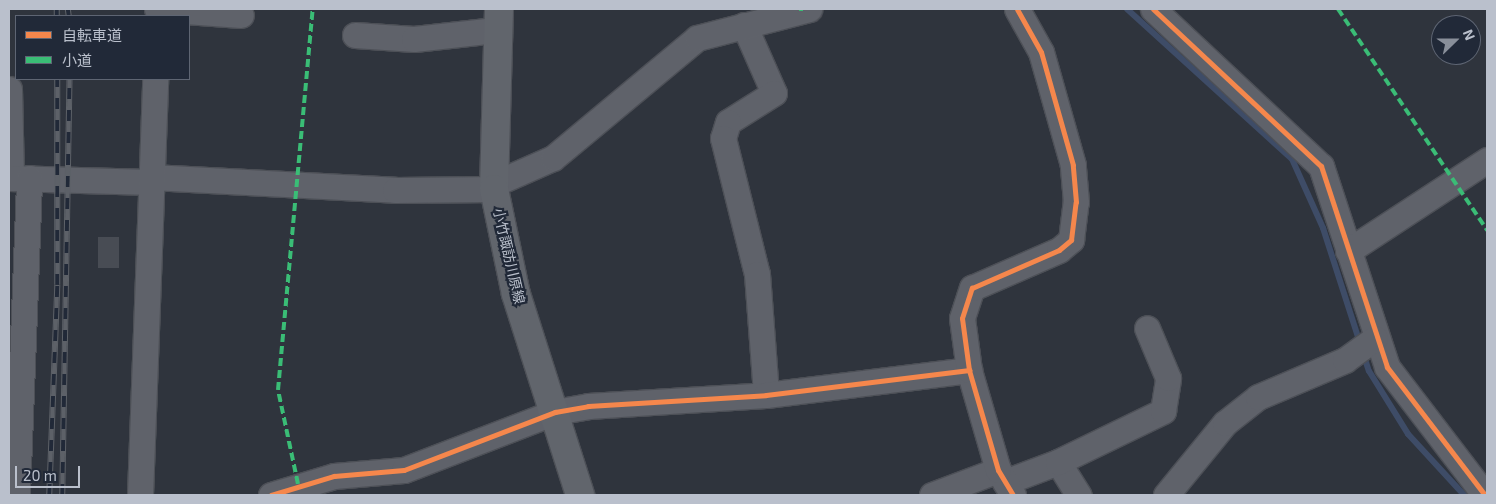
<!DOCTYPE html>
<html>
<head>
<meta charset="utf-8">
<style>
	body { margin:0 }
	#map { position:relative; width:1496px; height:504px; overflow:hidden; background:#2f343d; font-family:"Exo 2","Noto Sans JP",sans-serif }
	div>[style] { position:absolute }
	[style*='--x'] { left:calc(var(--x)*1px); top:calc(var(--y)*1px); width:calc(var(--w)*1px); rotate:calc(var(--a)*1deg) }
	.stream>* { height:6px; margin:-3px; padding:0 3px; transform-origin:3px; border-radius:3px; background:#3e4c67 }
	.building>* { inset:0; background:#484c54; transform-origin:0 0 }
	.roads { filter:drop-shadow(1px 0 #4d5057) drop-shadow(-1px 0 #4d5057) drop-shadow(0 1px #4d5057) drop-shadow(0 -1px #4d5057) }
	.minor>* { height:25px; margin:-12.5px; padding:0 12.5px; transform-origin:12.5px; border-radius:12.5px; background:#5f626a }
	.major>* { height:28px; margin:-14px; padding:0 14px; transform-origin:14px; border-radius:14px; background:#61656c }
	.rail>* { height:5.5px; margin-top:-2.75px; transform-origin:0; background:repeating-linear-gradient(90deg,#212938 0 11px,#5d6168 0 22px); box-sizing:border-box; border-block:1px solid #5d6168 }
	.quiet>* { height:4px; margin-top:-2px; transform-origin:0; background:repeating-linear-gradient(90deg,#3abd76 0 8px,transparent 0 12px) }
	.cycleway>* { height:5px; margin:-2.5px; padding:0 2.5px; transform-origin:2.5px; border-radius:2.5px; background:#f5874c }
	span { translate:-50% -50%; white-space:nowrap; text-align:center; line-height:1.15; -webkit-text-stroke:4.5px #212938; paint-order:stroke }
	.street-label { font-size:14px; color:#bac0cc }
	.frame { position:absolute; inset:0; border:10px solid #bac0cc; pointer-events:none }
	.legend { position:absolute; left:15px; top:15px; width:175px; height:65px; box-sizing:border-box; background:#212938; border:1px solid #5e6573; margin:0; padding:6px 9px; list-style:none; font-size:15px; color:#bac0cc }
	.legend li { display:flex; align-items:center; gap:10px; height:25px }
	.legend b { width:25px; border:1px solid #5e6573 }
	.north { position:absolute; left:1431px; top:15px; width:50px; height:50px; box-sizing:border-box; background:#212938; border:1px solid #5e6573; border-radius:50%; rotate:68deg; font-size:14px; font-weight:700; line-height:20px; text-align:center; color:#bac0cc }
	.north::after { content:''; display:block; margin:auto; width:18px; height:22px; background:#898f9a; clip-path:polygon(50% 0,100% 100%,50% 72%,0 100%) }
	.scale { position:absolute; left:15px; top:466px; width:65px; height:22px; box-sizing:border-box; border:2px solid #bac0cc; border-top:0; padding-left:6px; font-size:15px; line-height:18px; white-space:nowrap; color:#bac0cc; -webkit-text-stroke:4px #212938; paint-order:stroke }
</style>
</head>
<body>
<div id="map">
	<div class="stream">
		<div style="--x:1127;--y:9;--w:223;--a:42.3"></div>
		<div style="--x:1292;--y:159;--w:76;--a:65.8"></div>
		<div style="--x:1323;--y:228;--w:121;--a:72.2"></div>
		<div style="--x:1363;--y:353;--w:19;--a:72"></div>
		<div style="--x:1369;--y:371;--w:74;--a:58.2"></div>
		<div style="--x:1408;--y:434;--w:83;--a:47.4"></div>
	</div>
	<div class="building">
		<div style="left:98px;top:237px;width:21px;height:31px"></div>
	</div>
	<div class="roads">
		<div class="minor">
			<div style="--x:157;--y:9;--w:84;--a:4.1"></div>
			<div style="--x:1153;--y:9;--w:230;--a:43.1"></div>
			<div style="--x:1321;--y:166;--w:212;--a:71.8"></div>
			<div style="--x:1387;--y:367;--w:161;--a:52.6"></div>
			<div style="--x:744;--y:25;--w:74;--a:66.2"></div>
			<div style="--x:774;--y:93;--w:54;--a:147.8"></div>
			<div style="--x:728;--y:122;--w:17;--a:107"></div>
			<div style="--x:723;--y:138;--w:140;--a:76"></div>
			<div style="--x:757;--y:274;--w:121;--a:85.7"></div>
			<div style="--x:355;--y:35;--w:59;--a:3.9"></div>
			<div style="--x:414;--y:39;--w:82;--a:-6.3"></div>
			<div style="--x:9;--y:89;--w:89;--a:88.7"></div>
			<div style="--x:151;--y:177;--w:244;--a:3"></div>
			<div style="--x:395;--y:190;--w:99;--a:-0.6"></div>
			<div style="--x:9;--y:178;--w:142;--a:1.6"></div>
			<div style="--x:494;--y:184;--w:64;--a:-23.8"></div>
			<div style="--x:553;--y:158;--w:187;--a:-39.8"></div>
			<div style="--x:697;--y:38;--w:116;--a:-14.5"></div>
			<div style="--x:1348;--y:251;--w:166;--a:-33.2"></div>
			<div style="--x:1058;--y:462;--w:39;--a:58"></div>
			<div style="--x:1005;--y:482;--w:57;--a:-20.7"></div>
			<div style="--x:1058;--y:462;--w:117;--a:-25.9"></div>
			<div style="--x:1163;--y:411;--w:33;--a:-81"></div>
			<div style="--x:1168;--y:378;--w:54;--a:-112.8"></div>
			<div style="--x:17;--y:495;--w:317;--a:-87.8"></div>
			<div style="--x:140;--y:495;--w:416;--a:-87.9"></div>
			<div style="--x:271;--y:495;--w:66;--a:-16.8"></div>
			<div style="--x:334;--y:476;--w:70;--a:-4.9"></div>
			<div style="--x:404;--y:470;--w:162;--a:-21"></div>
			<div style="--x:555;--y:412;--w:34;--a:-10"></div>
			<div style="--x:588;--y:406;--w:178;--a:-3.5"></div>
			<div style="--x:766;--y:395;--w:205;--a:-7"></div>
			<div style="--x:932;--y:495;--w:71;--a:-20.7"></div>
			<div style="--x:1013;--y:495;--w:29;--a:-121"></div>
			<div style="--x:998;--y:470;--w:104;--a:-106.2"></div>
			<div style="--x:969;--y:370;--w:52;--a:-97.7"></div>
			<div style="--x:962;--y:318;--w:32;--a:-72"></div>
			<div style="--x:972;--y:288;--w:95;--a:-23.6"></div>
			<div style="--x:1059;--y:250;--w:16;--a:-40"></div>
			<div style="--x:1071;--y:240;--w:38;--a:-83"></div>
			<div style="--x:1076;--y:202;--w:37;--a:-95"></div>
			<div style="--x:1073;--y:165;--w:117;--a:-105.8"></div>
			<div style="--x:1041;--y:52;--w:49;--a:-119.2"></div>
			<div style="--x:1166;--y:495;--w:93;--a:-50.7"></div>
			<div style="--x:1225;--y:423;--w:42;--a:-38.2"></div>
			<div style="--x:1258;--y:397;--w:95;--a:-23"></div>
			<div style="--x:1345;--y:360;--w:37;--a:-36"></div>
		</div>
		<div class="major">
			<div style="--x:499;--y:9;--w:180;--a:91.6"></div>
			<div style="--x:494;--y:189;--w:107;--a:78.2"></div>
			<div style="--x:516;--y:294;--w:211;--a:72.3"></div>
		</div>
	</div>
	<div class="rail">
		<div style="--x:57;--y:9;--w:7;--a:90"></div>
		<div style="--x:68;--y:9;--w:7;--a:82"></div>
		<div style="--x:49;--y:495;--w:210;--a:-87.8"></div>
		<div style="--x:57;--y:285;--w:206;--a:-90"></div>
		<div style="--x:62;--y:495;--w:416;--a:-89"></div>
	</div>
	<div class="quiet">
		<div style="--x:801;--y:9;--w:2;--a:90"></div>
		<div style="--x:1338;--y:9;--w:267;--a:56"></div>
		<div style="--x:298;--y:484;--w:96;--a:-102"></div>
		<div style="--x:278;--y:390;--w:383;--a:-84.8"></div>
	</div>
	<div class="cycleway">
		<div style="--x:1153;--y:9;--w:230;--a:43.1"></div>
		<div style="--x:1321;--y:166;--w:212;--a:71.8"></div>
		<div style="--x:1387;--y:367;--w:161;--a:52.6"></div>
		<div style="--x:271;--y:495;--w:66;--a:-16.8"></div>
		<div style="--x:334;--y:476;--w:70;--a:-4.9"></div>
		<div style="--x:404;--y:470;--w:162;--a:-21"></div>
		<div style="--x:555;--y:412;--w:34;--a:-10"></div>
		<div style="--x:588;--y:406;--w:178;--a:-3.5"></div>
		<div style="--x:766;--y:395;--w:205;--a:-7"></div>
		<div style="--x:1013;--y:495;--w:29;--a:-121"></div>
		<div style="--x:998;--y:470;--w:104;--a:-106.2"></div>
		<div style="--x:969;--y:370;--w:52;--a:-97.7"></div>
		<div style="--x:962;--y:318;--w:32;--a:-72"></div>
		<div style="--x:972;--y:288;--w:95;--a:-23.6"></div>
		<div style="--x:1059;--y:250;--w:16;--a:-40"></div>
		<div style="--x:1071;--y:240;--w:38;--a:-83"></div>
		<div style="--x:1076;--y:202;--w:37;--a:-95"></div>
		<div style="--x:1073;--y:165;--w:117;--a:-105.8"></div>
		<div style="--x:1041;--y:52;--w:49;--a:-119.2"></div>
	</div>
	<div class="street-label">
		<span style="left:509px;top:256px;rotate:77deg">小竹諏訪川原線</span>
	</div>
	<div class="frame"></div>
	<ul class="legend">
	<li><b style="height:6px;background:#f5874c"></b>自転車道</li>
	<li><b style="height:6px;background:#3abd76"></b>小道</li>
	</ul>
	<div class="north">N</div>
	<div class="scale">20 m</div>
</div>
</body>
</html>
